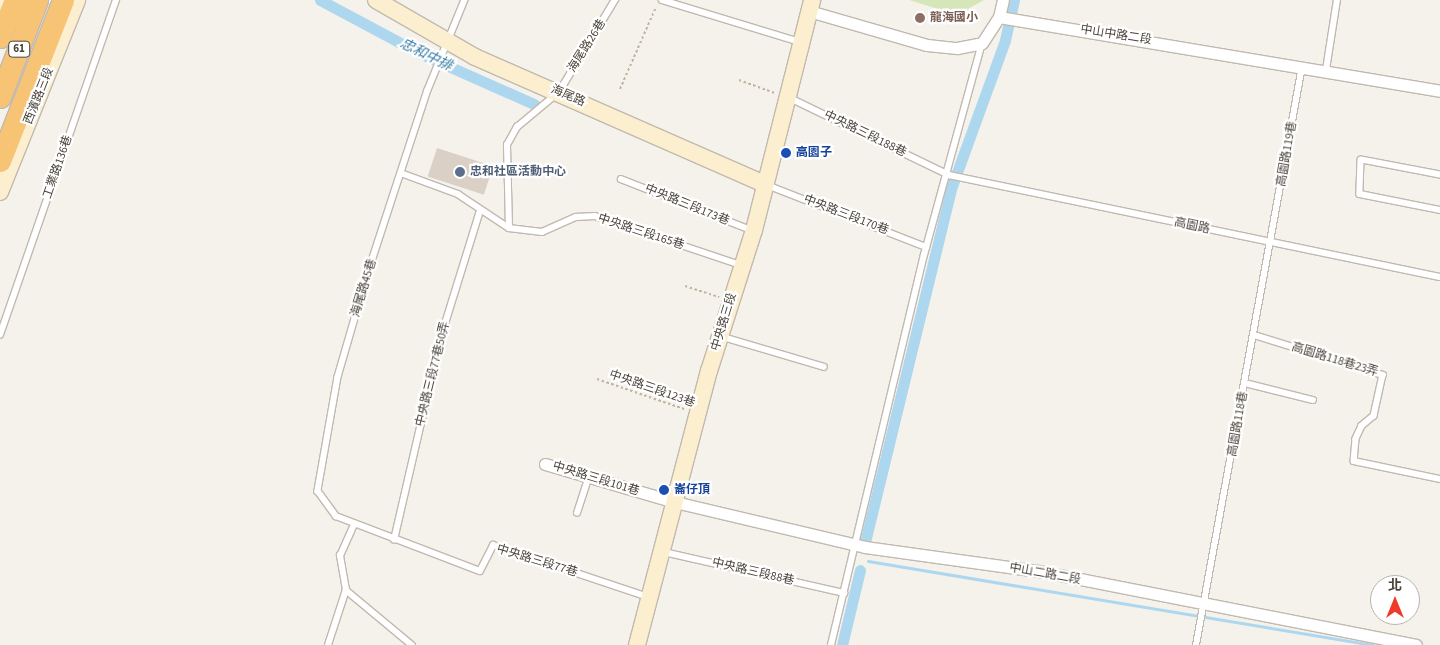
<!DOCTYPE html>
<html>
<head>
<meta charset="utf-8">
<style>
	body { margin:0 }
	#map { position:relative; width:1440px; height:645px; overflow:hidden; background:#f5f2ec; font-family:"Source Sans 3","Noto Sans TC",sans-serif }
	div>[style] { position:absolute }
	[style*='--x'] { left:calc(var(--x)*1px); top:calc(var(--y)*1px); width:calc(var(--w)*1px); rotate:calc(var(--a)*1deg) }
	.green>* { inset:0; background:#d5e7b8 }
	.stream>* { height:3px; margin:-1.5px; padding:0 1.5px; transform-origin:1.5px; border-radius:1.5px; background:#add7ee }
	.canal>* { height:11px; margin:-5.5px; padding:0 5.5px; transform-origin:5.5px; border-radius:5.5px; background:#add7ee }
	.building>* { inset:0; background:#dad0c5; transform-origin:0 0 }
	.path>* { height:2px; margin-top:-1px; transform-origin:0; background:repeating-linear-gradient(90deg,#c2b4a1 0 2.5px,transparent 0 5px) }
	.roads { filter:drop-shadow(1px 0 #c1b9af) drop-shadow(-1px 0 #c1b9af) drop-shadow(0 1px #c1b9af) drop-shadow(0 -1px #c1b9af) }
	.lane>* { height:5.5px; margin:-2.75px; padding:0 2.75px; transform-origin:2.75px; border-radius:2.75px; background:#fff }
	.street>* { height:11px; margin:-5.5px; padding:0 5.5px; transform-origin:5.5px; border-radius:5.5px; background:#fff }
	.secondary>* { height:16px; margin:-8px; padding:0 8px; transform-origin:8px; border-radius:8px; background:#fcefcf }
	.highway>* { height:21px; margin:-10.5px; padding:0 10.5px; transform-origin:10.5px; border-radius:10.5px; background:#f7c476 }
	.dots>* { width:14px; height:14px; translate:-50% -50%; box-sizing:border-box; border:2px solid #fff; border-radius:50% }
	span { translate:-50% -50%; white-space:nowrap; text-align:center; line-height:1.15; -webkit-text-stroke:4.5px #fff; paint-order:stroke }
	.shield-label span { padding:1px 4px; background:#fff; border:1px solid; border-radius:4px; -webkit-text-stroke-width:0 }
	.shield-label { font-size:11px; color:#4a433a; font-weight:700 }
	.education-label { font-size:12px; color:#785e54; font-weight:700 }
	.left { translate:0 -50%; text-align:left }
	.street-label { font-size:12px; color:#4a433a }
	.transit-label { font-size:12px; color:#164399; font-weight:700 }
	.service-label { font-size:12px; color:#4e5e75; font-weight:700 }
	.water-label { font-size:14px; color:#327aa3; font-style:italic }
	.north { position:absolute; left:1370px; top:575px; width:50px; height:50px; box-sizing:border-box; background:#fff; border:1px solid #b7b4b0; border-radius:50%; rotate:0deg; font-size:14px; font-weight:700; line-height:20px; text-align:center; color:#4a433a }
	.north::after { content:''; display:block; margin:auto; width:18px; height:22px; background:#f03a29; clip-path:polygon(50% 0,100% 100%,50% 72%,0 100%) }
</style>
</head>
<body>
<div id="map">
	<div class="green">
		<div style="clip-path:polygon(909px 0,984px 0,957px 15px)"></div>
	</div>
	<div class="stream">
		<div style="--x:868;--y:561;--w:512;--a:9.44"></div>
	</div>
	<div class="canal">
		<div style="--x:320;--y:0;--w:115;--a:28.1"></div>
		<div style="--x:421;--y:54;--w:124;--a:23.9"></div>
		<div style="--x:866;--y:538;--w:362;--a:-76.3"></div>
		<div style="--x:952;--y:186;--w:155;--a:-70"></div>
		<div style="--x:1005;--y:40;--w:41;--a:-77.3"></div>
		<div style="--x:842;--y:645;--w:77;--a:-76.5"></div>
	</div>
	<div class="building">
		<div style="left:437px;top:148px;width:59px;height:30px;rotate:18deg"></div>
	</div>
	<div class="path">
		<div style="--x:739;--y:80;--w:38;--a:20"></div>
		<div style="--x:620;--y:89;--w:90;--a:-66.3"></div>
		<div style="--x:685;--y:286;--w:36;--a:18"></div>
		<div style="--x:597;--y:379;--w:92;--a:19"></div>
	</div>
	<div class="roads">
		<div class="lane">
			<div style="--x:465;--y:0;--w:97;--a:112.3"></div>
			<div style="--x:428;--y:90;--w:186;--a:108.1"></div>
			<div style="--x:370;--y:267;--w:115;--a:106.2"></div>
			<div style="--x:338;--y:377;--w:116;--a:100"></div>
			<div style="--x:318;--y:491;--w:31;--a:54"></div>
			<div style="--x:336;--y:516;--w:154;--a:20.9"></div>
			<div style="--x:480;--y:571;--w:29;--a:-63"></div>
			<div style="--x:493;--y:545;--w:163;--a:18.5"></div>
			<div style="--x:662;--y:0;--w:144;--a:16.9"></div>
			<div style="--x:1326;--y:70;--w:71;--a:-81.1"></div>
			<div style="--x:790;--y:98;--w:177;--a:25.8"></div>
			<div style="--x:949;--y:175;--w:501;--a:11.74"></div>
			<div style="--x:401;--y:173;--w:61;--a:20.2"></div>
			<div style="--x:458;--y:194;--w:61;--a:33.7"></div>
			<div style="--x:509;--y:228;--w:33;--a:7"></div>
			<div style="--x:542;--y:232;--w:37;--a:-24"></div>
			<div style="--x:576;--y:217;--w:19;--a:-3"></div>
			<div style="--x:595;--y:216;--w:154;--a:18.6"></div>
			<div style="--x:1440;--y:175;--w:80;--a:-169.2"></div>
			<div style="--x:1361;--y:160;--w:34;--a:92"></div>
			<div style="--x:1360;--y:194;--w:82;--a:11.3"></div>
			<div style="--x:621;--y:179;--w:140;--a:21.4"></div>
			<div style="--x:767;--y:185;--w:171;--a:21.3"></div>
			<div style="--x:509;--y:228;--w:83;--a:-91.4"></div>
			<div style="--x:507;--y:145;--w:21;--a:-61"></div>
			<div style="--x:517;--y:127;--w:55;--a:-39.8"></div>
			<div style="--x:559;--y:92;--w:108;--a:-58.7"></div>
			<div style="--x:0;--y:335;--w:355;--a:-70.9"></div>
			<div style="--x:1254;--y:335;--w:135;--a:17.2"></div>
			<div style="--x:1383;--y:375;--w:42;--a:102.4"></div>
			<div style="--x:1374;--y:416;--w:16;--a:140"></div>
			<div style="--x:1362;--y:426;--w:14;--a:115"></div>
			<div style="--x:1356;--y:439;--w:22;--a:95"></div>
			<div style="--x:1354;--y:461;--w:88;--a:11.8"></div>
			<div style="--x:723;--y:337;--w:105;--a:16.5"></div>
			<div style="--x:1245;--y:383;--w:70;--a:14"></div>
			<div style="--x:577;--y:513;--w:38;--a:-72"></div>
			<div style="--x:394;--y:540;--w:205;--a:-77"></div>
			<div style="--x:440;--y:340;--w:135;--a:-72.8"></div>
			<div style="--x:664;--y:552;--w:185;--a:12.8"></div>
			<div style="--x:346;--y:590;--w:86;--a:39.8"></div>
			<div style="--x:328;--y:645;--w:58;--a:-71.9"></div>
			<div style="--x:346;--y:590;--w:35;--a:-100"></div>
			<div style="--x:340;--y:556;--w:35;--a:-66"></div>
			<div style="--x:831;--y:645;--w:401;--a:-76.6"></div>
			<div style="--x:924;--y:255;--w:220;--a:-74.7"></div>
			<div style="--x:1196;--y:645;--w:588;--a:-79.61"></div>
		</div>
		<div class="street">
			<div style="--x:809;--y:11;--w:123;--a:16.1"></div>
			<div style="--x:927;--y:45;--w:30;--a:6"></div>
			<div style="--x:957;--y:48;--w:25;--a:-11"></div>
			<div style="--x:982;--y:43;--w:31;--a:-57"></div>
			<div style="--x:999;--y:17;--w:447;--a:9.5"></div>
			<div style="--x:999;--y:17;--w:17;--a:-77"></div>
			<div style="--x:545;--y:464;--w:135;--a:16.3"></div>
			<div style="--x:675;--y:502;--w:195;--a:13.3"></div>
			<div style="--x:865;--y:547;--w:176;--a:7.9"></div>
			<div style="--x:1039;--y:571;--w:384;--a:11.1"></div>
		</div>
		<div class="secondary">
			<div style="--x:376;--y:0;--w:114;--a:29.9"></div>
			<div style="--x:475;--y:57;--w:317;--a:23.7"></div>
			<div style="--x:0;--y:8;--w:9;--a:-69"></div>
			<div style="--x:0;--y:192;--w:207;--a:-68.1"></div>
			<div style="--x:637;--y:645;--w:283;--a:-75.3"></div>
			<div style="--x:709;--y:371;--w:148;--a:-72.3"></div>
			<div style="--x:754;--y:230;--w:237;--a:-75.8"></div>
		</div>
		<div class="highway">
			<div style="--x:0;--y:37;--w:40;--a:-68"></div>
			<div style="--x:0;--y:97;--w:104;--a:-69.1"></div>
			<div style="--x:0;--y:161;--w:173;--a:-68.6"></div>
		</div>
	</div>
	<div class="dots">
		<div style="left:920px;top:18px;background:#8d6e63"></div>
		<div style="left:786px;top:153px;background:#1a4fb4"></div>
		<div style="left:460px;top:172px;background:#5c6f8a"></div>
		<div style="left:664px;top:490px;background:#1a4fb4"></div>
	</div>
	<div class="shield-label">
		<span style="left:19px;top:49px">61</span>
	</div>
	<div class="education-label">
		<span class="left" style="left:930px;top:18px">龍海國小</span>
	</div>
	<div class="street-label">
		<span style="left:1116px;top:35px;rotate:9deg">中山中路二段</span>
		<span style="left:587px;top:46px;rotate:-58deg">海尾路26巷</span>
		<span style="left:39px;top:96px;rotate:-68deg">西濱路三段</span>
		<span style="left:568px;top:96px;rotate:23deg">海尾路</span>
		<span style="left:865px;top:134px;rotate:26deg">中央路三段188巷</span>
		<span style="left:1287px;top:154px;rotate:-80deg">高園路119巷</span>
		<span style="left:58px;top:167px;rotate:-71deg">工業路136巷</span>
		<span style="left:687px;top:205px;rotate:22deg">中央路三段173巷</span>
		<span style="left:846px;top:215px;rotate:21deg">中央路三段170巷</span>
		<span style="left:1192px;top:226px;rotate:12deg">高園路</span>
		<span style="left:641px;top:232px;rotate:18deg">中央路三段165巷</span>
		<span style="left:364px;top:288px;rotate:-73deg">海尾路45巷</span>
		<span style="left:724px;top:322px;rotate:-73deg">中央路三段</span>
		<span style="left:1335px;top:360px;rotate:17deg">高園路118巷23弄</span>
		<span style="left:433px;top:374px;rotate:-76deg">中央路三段77巷50弄</span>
		<span style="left:652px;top:389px;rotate:19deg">中央路三段123巷</span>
		<span style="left:1238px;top:424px;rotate:-80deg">高園路118巷</span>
		<span style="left:596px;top:479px;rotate:17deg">中央路三段101巷</span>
		<span style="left:537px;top:561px;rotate:17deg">中央路三段77巷</span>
		<span style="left:753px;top:572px;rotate:13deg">中央路三段88巷</span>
		<span style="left:1045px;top:574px;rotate:10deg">中山二路二段</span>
	</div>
	<div class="transit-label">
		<span class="left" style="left:796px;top:153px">高園子</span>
		<span class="left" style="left:674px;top:490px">崙仔頂</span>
	</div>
	<div class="service-label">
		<span class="left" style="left:470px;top:172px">忠和社區活動中心</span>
	</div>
	<div class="water-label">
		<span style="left:426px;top:55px;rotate:26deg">忠和中排</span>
	</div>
	<div class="north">北</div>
</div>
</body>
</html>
